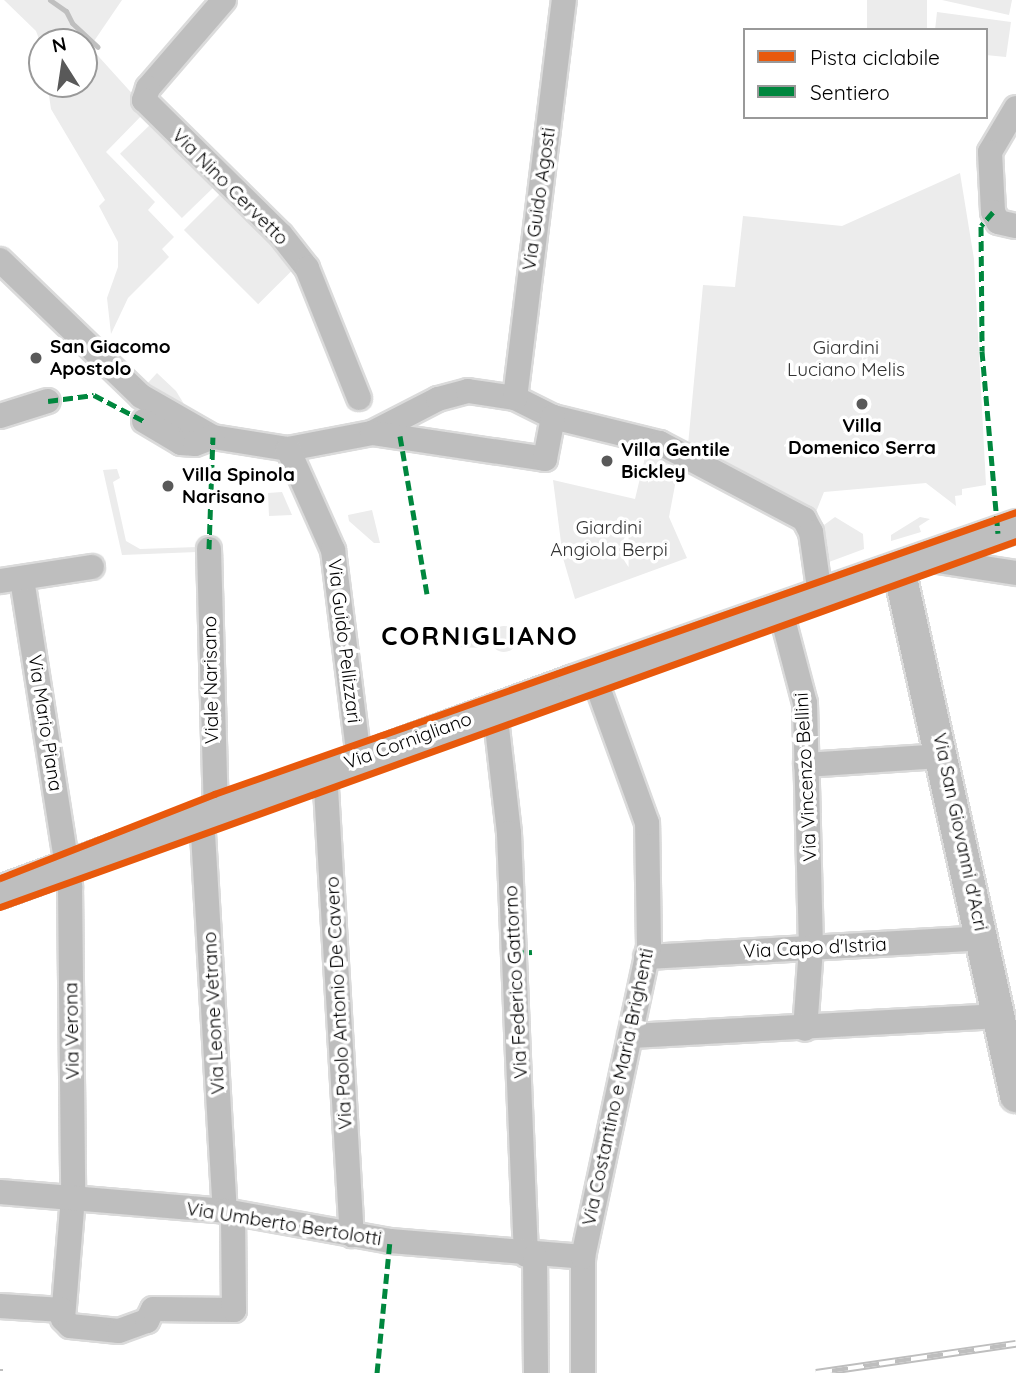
<!DOCTYPE html>
<html>
<head>
<meta charset="utf-8">
<style>
	body { margin:0 }
	#map { position:relative; width:1016px; height:1373px; overflow:hidden; background:#fff; font-family:Quicksand,sans-serif }
	div>[style] { position:absolute }
	[style*='--x'] { left:calc(var(--x)*1px); top:calc(var(--y)*1px); width:calc(var(--w)*1px); rotate:calc(var(--a)*1deg) }
	.green>* { inset:0; background:#ececec; transform-origin:0 0 }
	.round { border-radius:50% }
	.stream>* { height:5px; margin:-2.5px; padding:0 2.5px; transform-origin:2.5px; border-radius:2.5px; background:#bfbfbf }
	.roads { filter:drop-shadow(2px 0 #dbdbdb) drop-shadow(-2px 0 #dbdbdb) drop-shadow(0 2px #dbdbdb) drop-shadow(0 -2px #dbdbdb) }
	.minor>* { height:24px; margin:-12px; padding:0 12px; transform-origin:12px; border-radius:12px; background:#bebebe }
	.major>* { height:32px; margin:-16px; padding:0 16px; transform-origin:16px; border-radius:16px; background:#bebebe }
	.rail>* { height:8px; margin-top:-4px; transform-origin:0; background:repeating-linear-gradient(90deg,#fff 0 16px,#bebebe 0 32px); box-sizing:border-box; border-block:2px solid #bebebe }
	.quiet>* { height:5px; margin-top:-2.5px; transform-origin:0; background:repeating-linear-gradient(90deg,#00873e 0 10px,transparent 0 15px) }
	.cycleway>* { height:7px; margin:-3.5px; padding:0 3.5px; transform-origin:3.5px; border-radius:3.5px; background:#e8590c }
	.dots>* { width:19px; height:19px; translate:-50% -50%; box-sizing:border-box; border:4px solid #fff; border-radius:50% }
	span { translate:-50% -50%; white-space:nowrap; text-align:center; line-height:1.15; -webkit-text-stroke:7px #fff; paint-order:stroke }
	.street-label { font-size:19px; color:#000 }
	.poi-label { font-size:19px; color:#000; font-weight:700 }
	.left { translate:0 -50%; text-align:left }
	.park-label { font-size:19px; color:#333 }
	.district-label { font-size:26px; color:#000; font-weight:700; letter-spacing:2px }
	.legend { position:absolute; left:743px; top:28px; width:245px; height:91px; box-sizing:border-box; background:#fff; border:2px solid #999; margin:0; padding:9px 12px; list-style:none; font-size:21px; color:#000 }
	.legend li { display:flex; align-items:center; gap:14px; height:35px }
	.legend b { width:35px; border:2px solid #999 }
	.north { position:absolute; left:28px; top:28px; width:70px; height:70px; box-sizing:border-box; background:#fff; border:2px solid #999; border-radius:50%; rotate:348deg; font-size:19px; font-weight:700; line-height:28px; text-align:center; color:#000 }
	.north::after { content:''; display:block; margin:auto; width:24px; height:32px; background:#595959; clip-path:polygon(50% 0,100% 100%,50% 72%,0 100%) }
</style>
</head>
<body>
<div id="map">
	<div class="green">
		<div style="clip-path:polygon(4px 0,122px 0,90px 47px,147px 110px,106px 152px,155px 202px,148px 210px,174px 237px,162px 249px,169px 257px,128px 298px,111px 334px,107px 298px,118px 267px,118px 242px,99px 206px,105px 200px,51px 109px,48px 89px,49px 84px,84px 84px,84px 42px,42px 42px,42px 47px,36px 31px)"></div>
		<div style="left:867px;top:0;width:60px;height:30px"></div>
		<div style="clip-path:polygon(942px 0,1012px 0,1009px 15px)"></div>
		<div style="clip-path:polygon(937px 12px,1011px 22px,1006px 57px,986px 55px,986px 30px,935px 30px)"></div>
		<div style="left:151px;top:124px;width:89px;height:43px;rotate:46deg"></div>
		<div style="clip-path:polygon(960px 173px,974px 259px,986px 485px,962px 489px,962px 495px,955px 496px,956px 506px,926px 483px,824px 492px,816px 512px,688px 445px,703px 285px,735px 287px,743px 216px,842px 226px)"></div>
		<div style="left:220px;top:194px;width:105px;height:51px;rotate:45deg"></div>
		<div style="clip-path:polygon(157px 373px,176px 391px,184px 404px,145px 386px)"></div>
		<div style="clip-path:polygon(647px 449px,679px 464px,669px 517px,687px 558px,575px 599px,563px 558px,553px 480px,635px 499px)"></div>
		<div style="clip-path:polygon(117px 469px,120px 478px,113px 482px,126px 541px,140px 549px,197px 547px,197px 552px,122px 555px,103px 470px)"></div>
		<div style="clip-path:polygon(282px 492px,292px 515px,269px 516px,268px 493px)"></div>
		<div style="clip-path:polygon(372px 510px,380px 543px,374px 543px,349px 521px,348px 515px)"></div>
		<div style="clip-path:polygon(835px 517px,863px 534px,864px 549px,829px 562px,824px 525px)"></div>
		<div style="clip-path:polygon(920px 517px,930px 519px,919px 526px,921px 532px,891px 541px,891px 535px)"></div>
		<div class="round" style="left:491px;top:626px;width:26px;height:26px"></div>
		<div style="clip-path:polygon(466px 632px,482px 643px,483px 648px,456px 647px)"></div>
	</div>
	<div class="stream">
		<div style="--x:50;--y:0;--w:19;--a:35"></div>
		<div style="--x:66;--y:11;--w:13;--a:63"></div>
		<div style="--x:72;--y:23;--w:35;--a:43"></div>
	</div>
	<div class="roads">
		<div class="minor">
			<div style="--x:224;--y:0;--w:116;--a:130.8"></div>
			<div style="--x:148;--y:88;--w:13;--a:108"></div>
			<div style="--x:144;--y:100;--w:192;--a:44.6"></div>
			<div style="--x:281;--y:235;--w:42;--a:51.8"></div>
			<div style="--x:307;--y:268;--w:140;--a:68.2"></div>
			<div style="--x:1016;--y:108;--w:51;--a:120.6"></div>
			<div style="--x:990;--y:152;--w:60;--a:87.1"></div>
			<div style="--x:993;--y:212;--w:11;--a:63"></div>
			<div style="--x:998;--y:222;--w:18;--a:13"></div>
			<div style="--x:0;--y:260;--w:196;--a:44"></div>
			<div style="--x:141;--y:396;--w:83;--a:29.7"></div>
			<div style="--x:213;--y:437;--w:76;--a:9.1"></div>
			<div style="--x:288;--y:449;--w:86;--a:-10.8"></div>
			<div style="--x:372;--y:433;--w:74;--a:-27.3"></div>
			<div style="--x:438;--y:399;--w:31;--a:-15"></div>
			<div style="--x:468;--y:391;--w:48;--a:8.5"></div>
			<div style="--x:515;--y:398;--w:42;--a:26.6"></div>
			<div style="--x:553;--y:417;--w:110;--a:13.7"></div>
			<div style="--x:660;--y:443;--w:163;--a:27.8"></div>
			<div style="--x:804;--y:519;--w:15;--a:62"></div>
			<div style="--x:811;--y:532;--w:64;--a:81.9"></div>
			<div style="--x:515;--y:398;--w:401;--a:-83"></div>
			<div style="--x:0;--y:416;--w:50;--a:-17.4"></div>
			<div style="--x:144;--y:421;--w:43;--a:30.7"></div>
			<div style="--x:181;--y:443;--w:14;--a:4"></div>
			<div style="--x:195;--y:444;--w:19;--a:-21"></div>
			<div style="--x:372;--y:433;--w:175;--a:8.5"></div>
			<div style="--x:545;--y:459;--w:43;--a:-79.2"></div>
			<div style="--x:288;--y:449;--w:111;--a:66"></div>
			<div style="--x:333;--y:550;--w:210;--a:82.9"></div>
			<div style="--x:209;--y:549;--w:261;--a:88.5"></div>
			<div style="--x:925;--y:559;--w:92;--a:8.7"></div>
			<div style="--x:22;--y:579;--w:311;--a:81.1"></div>
			<div style="--x:70;--y:886;--w:311;--a:89.4"></div>
			<div style="--x:73;--y:1197;--w:122;--a:94.7"></div>
			<div style="--x:63;--y:1319;--w:10;--a:45"></div>
			<div style="--x:70;--y:1326;--w:49;--a:5.8"></div>
			<div style="--x:119;--y:1331;--w:30;--a:-20"></div>
			<div style="--x:147;--y:1321;--w:13;--a:-63"></div>
			<div style="--x:153;--y:1309;--w:81;--a:0.7"></div>
			<div style="--x:234;--y:1310;--w:97;--a:-90.6"></div>
			<div style="--x:0;--y:581;--w:93;--a:-8.7"></div>
			<div style="--x:780;--y:608;--w:98;--a:75.3"></div>
			<div style="--x:805;--y:703;--w:245;--a:88.6"></div>
			<div style="--x:811;--y:948;--w:81;--a:94.2"></div>
			<div style="--x:495;--y:710;--w:124;--a:83.5"></div>
			<div style="--x:509;--y:833;--w:422;--a:87.7"></div>
			<div style="--x:806;--y:765;--w:137;--a:-3.8"></div>
			<div style="--x:325;--y:771;--w:465;--a:86.7"></div>
			<div style="--x:202;--y:816;--w:396;--a:86.7"></div>
			<div style="--x:646;--y:957;--w:338;--a:-3.2"></div>
			<div style="--x:630;--y:1036;--w:367;--a:-3.1"></div>
			<div style="--x:0;--y:1192;--w:226;--a:4.8"></div>
			<div style="--x:225;--y:1211;--w:168;--a:10.3"></div>
			<div style="--x:390;--y:1241;--w:194;--a:4.7"></div>
			<div style="--x:535;--y:1256;--w:117;--a:89.5"></div>
			<div style="--x:0;--y:1306;--w:62;--a:3.7"></div>
			<div style="--x:583;--y:1373;--w:116;--a:-90"></div>
			<div style="--x:583;--y:1257;--w:318;--a:-78"></div>
			<div style="--x:649;--y:946;--w:123;--a:-90.9"></div>
			<div style="--x:647;--y:823;--w:158;--a:-109.9"></div>
		</div>
		<div class="major">
			<div style="--x:899;--y:569;--w:540;--a:77.48"></div>
			<div style="--x:0;--y:892;--w:612;--a:-20.18"></div>
			<div style="--x:574;--y:681;--w:468;--a:-19.3"></div>
		</div>
	</div>
	<div class="rail">
		<div style="--x:0;--y:1373;--w:3;--a:0"></div>
		<div style="--x:816;--y:1373;--w:202;--a:-8.3"></div>
	</div>
	<div class="quiet">
		<div style="--x:993;--y:212;--w:18;--a:131"></div>
		<div style="--x:981;--y:226;--w:125;--a:89.5"></div>
		<div style="--x:982;--y:351;--w:183;--a:85"></div>
		<div style="--x:48;--y:401;--w:46;--a:-7.4"></div>
		<div style="--x:94;--y:395;--w:56;--a:27.5"></div>
		<div style="--x:400;--y:436;--w:165;--a:80.3"></div>
		<div style="--x:209;--y:549;--w:112;--a:-88"></div>
		<div style="--x:514;--y:953;--w:18;--a:-3"></div>
		<div style="--x:377;--y:1373;--w:133;--a:-84.4"></div>
	</div>
	<div class="cycleway">
		<div style="--x:0;--y:878;--w:230;--a:-21.4"></div>
		<div style="--x:214;--y:794;--w:850;--a:-19.37"></div>
		<div style="--x:0;--y:907;--w:1080;--a:-19.81"></div>
	</div>
	<div class="dots">
		<div style="left:36px;top:358px;background:#595959"></div>
		<div style="left:862px;top:404px;background:#595959"></div>
		<div style="left:607px;top:461px;background:#595959"></div>
		<div style="left:168px;top:486px;background:#595959"></div>
	</div>
	<div class="street-label">
		<span style="left:230px;top:187px;rotate:45deg">Via Nino Cervetto</span>
		<span style="left:539px;top:199px;rotate:-82deg">Via Guido Agosti</span>
		<span style="left:344px;top:641px;rotate:83deg">Via Guido Pellizzari</span>
		<span style="left:211px;top:680px;rotate:-91deg">Viale Narisano</span>
		<span style="left:45px;top:723px;rotate:81deg">Via Mario Piana</span>
		<span style="left:408px;top:741px;rotate:-20deg">Via Cornigliano</span>
		<span style="left:806px;top:777px;rotate:-93deg">Via Vincenzo Bellini</span>
		<span style="left:960px;top:832px;rotate:78deg">Via San Giovanni d'Acri</span>
		<span style="left:815px;top:948px;rotate:-3deg">Via Capo d'Istria</span>
		<span style="left:516px;top:982px;rotate:-93deg">Via Federico Gattorno</span>
		<span style="left:339px;top:1003px;rotate:-93deg">Via Paolo Antonio De Cavero</span>
		<span style="left:214px;top:1013px;rotate:-93deg">Via Leone Vetrano</span>
		<span style="left:72px;top:1031px;rotate:-91deg">Via Verona</span>
		<span style="left:618px;top:1087px;rotate:-78deg">Via Costantino e Maria Brighenti</span>
		<span style="left:284px;top:1224px;rotate:9deg">Via Umberto Bertolotti</span>
	</div>
	<div class="poi-label">
		<span class="left" style="left:50px;top:358px">San Giacomo<br>Apostolo</span>
		<span style="left:862px;top:437px">Villa<br>Domenico Serra</span>
		<span class="left" style="left:621px;top:461px">Villa Gentile<br>Bickley</span>
		<span class="left" style="left:182px;top:486px">Villa Spinola<br>Narisano</span>
	</div>
	<div class="park-label">
		<span style="left:846px;top:359px">Giardini<br>Luciano Melis</span>
		<span style="left:609px;top:539px">Giardini<br>Angiola Berpi</span>
	</div>
	<div class="district-label">
		<span style="left:480px;top:636px">CORNIGLIANO</span>
	</div>
	<ul class="legend">
	<li><b style="height:9px;background:#e8590c"></b>Pista ciclabile</li>
	<li><b style="height:9px;background:#00873e"></b>Sentiero</li>
	</ul>
	<div class="north">N</div>
</div>
</body>
</html>
